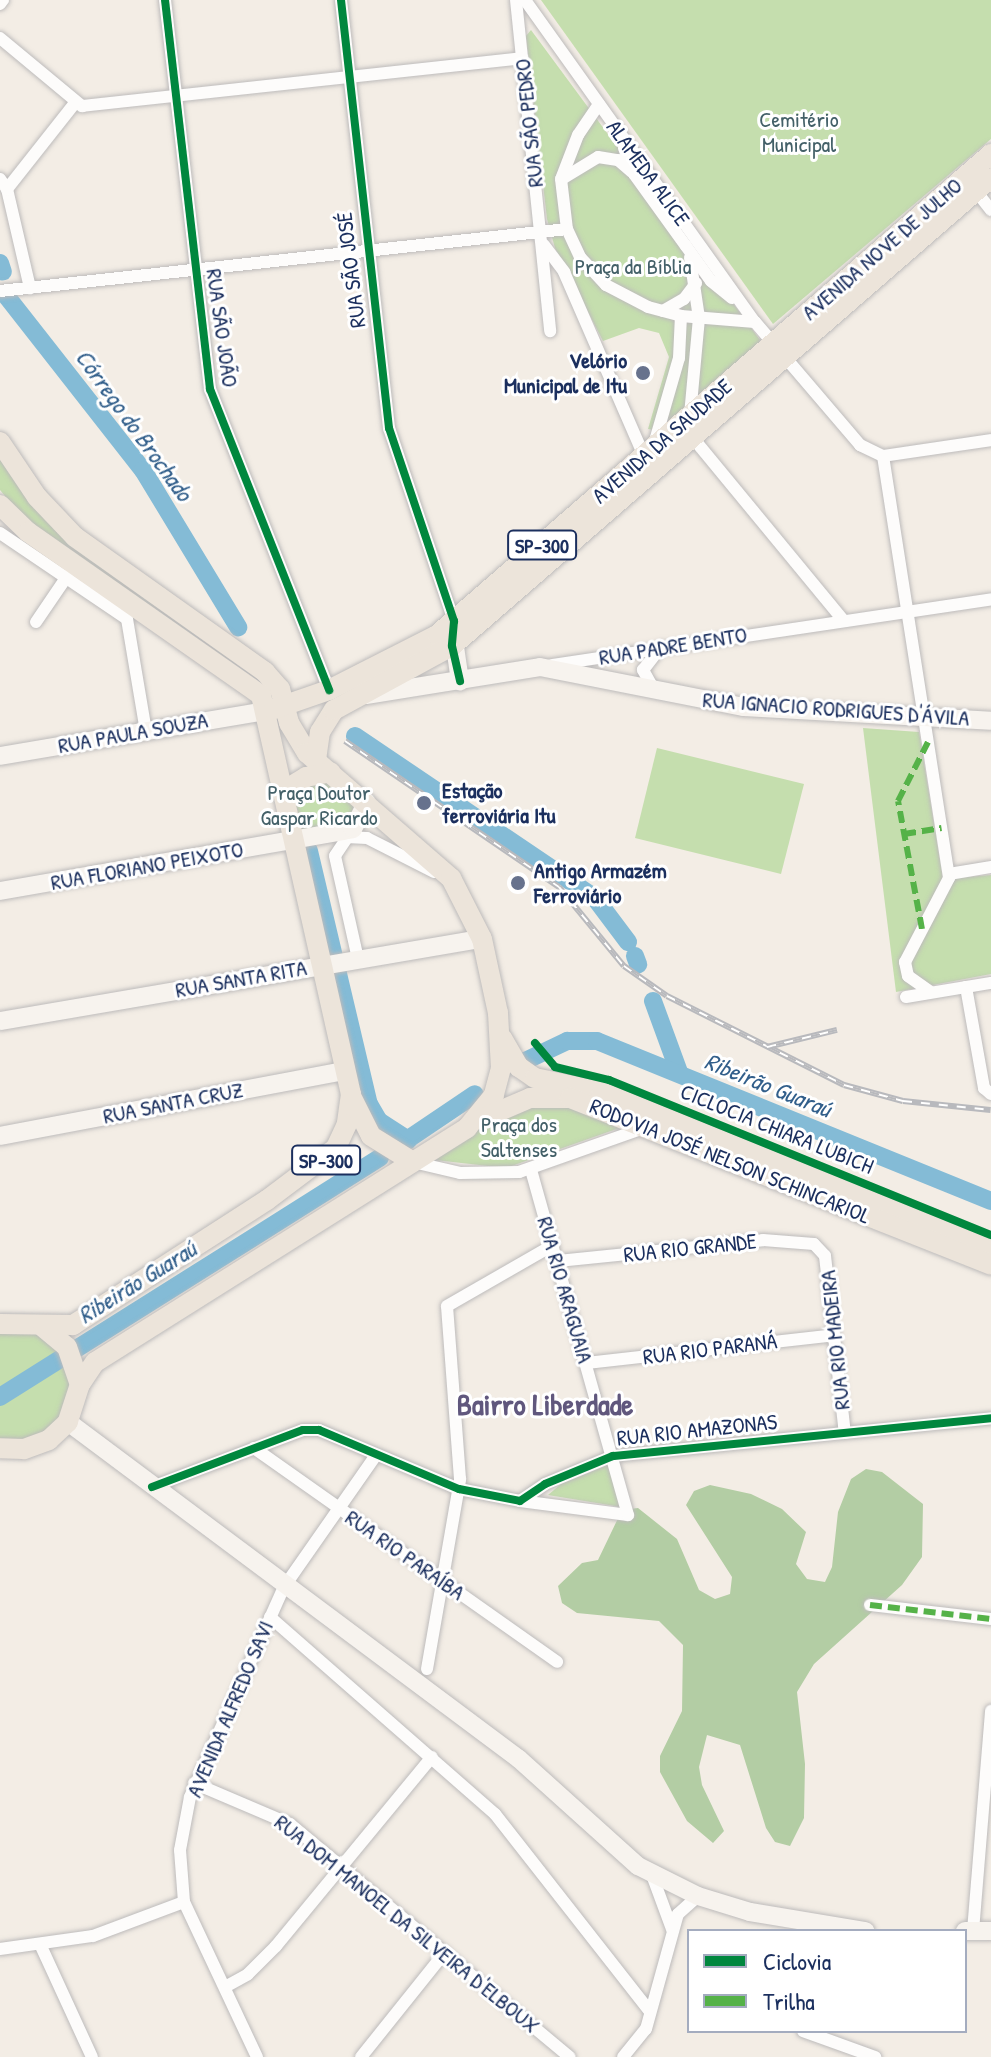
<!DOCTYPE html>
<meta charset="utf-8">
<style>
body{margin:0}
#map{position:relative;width:991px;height:2057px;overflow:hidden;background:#f3ede5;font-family:"Patrick Hand",sans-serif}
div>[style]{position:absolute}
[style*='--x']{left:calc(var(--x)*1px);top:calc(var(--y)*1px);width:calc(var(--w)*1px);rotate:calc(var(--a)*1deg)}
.green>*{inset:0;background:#c5deae}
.forest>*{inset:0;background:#b3cda4}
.river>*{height:18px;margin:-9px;padding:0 9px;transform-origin:9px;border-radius:9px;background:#84bbd6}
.roads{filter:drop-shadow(0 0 2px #bdbbbb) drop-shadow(0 0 2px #bdbbbb)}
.street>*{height:12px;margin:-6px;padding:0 6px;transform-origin:6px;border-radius:6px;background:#fdfcfb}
.secondary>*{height:18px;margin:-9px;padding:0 9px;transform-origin:9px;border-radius:9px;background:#f7f3ee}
.primary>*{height:20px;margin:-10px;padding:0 10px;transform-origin:10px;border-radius:10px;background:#ece4da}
.rail>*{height:6px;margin-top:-3px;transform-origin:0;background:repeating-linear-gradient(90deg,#fff 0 9px,#b8b9bd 0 18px);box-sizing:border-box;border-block:2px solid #b8b9bd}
.quiet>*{height:6px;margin-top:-3px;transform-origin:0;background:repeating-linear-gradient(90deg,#55b248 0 12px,transparent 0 18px)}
.cycleway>*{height:8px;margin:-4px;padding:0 4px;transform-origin:4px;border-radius:4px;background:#00873e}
.dots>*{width:22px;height:22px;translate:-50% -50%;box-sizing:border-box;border:4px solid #fff;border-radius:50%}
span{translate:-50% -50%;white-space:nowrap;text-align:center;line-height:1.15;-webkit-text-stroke:6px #fff;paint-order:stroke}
.shield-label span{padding:2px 6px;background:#fff;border:2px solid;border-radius:6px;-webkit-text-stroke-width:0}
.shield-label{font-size:20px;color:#1b2f5e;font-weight:700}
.park-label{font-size:22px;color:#436068}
.street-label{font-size:22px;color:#1b2f5e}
.poi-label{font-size:22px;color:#1b2f5e;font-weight:700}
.right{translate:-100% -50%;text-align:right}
.left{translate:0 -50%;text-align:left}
.water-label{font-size:24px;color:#325f8b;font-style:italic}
.district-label{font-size:30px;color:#60577d;font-weight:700}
.legend{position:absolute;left:687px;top:1929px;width:280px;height:104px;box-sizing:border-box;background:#fff;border:2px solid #a4acbf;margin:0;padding:10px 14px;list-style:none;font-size:24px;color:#1b2f5e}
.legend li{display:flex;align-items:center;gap:16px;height:40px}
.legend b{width:40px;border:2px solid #a4acbf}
</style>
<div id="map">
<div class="green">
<i style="clip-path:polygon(541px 0,991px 0,991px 139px,773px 324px)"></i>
<i style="clip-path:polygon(531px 30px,760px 340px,757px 348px,663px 431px,648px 429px,669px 357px,659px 333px,639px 328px,603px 341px,555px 248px,547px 219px,526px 36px)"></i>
<i style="clip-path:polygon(0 452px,15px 477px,265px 679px,276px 705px,252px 676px,52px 540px,15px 508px,0 490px)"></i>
<i style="clip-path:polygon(863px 728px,919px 732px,943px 879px,991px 875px,991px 974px,896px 992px)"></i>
<i style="clip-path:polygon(657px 748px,804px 784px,781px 874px,635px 838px)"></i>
<i style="clip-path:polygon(315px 781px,327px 783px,356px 805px,352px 820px,300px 830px,291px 793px)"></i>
<i style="clip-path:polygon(551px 1102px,628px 1125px,506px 1168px,426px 1159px,496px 1116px)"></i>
<i style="clip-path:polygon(20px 1328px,49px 1338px,72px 1369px,70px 1407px,37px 1439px,0 1440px,0 1331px)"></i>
<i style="clip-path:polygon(608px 1465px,621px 1507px,548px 1495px,561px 1484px)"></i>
</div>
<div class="forest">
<i style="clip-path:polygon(866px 1469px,882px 1472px,923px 1504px,922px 1557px,902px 1585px,814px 1664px,797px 1692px,805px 1764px,804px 1818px,790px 1846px,775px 1842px,766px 1828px,740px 1745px,707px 1735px,699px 1767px,702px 1785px,724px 1831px,713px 1843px,687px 1821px,660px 1772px,660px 1756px,682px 1711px,683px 1645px,659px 1621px,577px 1613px,562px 1603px,558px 1586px,582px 1563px,598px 1560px,622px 1510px,638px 1508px,677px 1539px,699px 1590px,715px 1599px,730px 1594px,732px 1577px,686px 1505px,694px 1491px,710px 1485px,751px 1494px,782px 1509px,806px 1532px,796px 1564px,807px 1579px,825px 1582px,832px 1567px,838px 1512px,851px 1479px)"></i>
</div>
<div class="river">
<i style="--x:0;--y:263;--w:9;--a:72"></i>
<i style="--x:8;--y:298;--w:219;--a:51.9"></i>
<i style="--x:143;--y:470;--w:184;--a:58.8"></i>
<i style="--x:355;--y:736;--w:290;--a:34"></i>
<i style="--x:595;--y:898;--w:55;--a:53.1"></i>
<i style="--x:309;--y:851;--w:260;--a:76.7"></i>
<i style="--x:369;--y:1104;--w:20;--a:60"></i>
<i style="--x:379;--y:1121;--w:35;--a:33"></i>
<i style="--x:635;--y:956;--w:9;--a:69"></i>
<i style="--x:653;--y:1001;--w:76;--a:69.9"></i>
<i style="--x:525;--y:1061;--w:47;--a:-25.5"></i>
<i style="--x:567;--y:1041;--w:30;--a:0"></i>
<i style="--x:597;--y:1041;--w:425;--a:22.1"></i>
<i style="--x:401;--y:1144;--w:89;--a:-34"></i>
<i style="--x:0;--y:1397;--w:449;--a:-32.2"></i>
</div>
<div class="roads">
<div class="street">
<i style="--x:165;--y:0;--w:392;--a:83.4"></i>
<i style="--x:210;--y:389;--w:324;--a:68.4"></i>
<i style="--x:341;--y:0;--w:431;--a:83.6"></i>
<i style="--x:389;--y:428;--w:204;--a:71.4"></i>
<i style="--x:516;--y:0;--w:333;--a:84.1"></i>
<i style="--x:525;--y:0;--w:396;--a:54.5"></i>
<i style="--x:755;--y:322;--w:162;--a:49.5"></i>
<i style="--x:860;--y:445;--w:25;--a:26"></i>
<i style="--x:883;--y:456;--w:109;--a:-8.4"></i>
<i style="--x:0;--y:4;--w:5;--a:-53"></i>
<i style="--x:0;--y:38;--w:107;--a:39.7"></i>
<i style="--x:82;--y:106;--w:443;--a:-6.2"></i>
<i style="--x:599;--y:104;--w:37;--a:124"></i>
<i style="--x:578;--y:135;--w:47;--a:111.1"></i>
<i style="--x:561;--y:179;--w:50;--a:83.2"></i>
<i style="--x:567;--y:229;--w:31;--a:65"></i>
<i style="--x:580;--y:257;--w:38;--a:47"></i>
<i style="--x:606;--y:285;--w:47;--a:27.6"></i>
<i style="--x:648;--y:307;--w:34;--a:15"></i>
<i style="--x:681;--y:316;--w:74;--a:4.6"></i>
<i style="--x:624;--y:148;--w:28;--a:69"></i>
<i style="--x:634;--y:174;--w:89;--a:54.2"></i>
<i style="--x:686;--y:246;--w:43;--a:54.5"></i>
<i style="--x:711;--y:281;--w:27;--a:39"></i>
<i style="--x:0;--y:179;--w:12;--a:55"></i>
<i style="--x:7;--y:189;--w:102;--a:76.9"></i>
<i style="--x:562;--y:179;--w:42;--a:-31.4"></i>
<i style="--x:598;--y:157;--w:20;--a:9"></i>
<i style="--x:618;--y:160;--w:18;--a:41"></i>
<i style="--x:7;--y:189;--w:110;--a:-51.7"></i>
<i style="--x:976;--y:191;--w:24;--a:52"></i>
<i style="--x:544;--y:245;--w:34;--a:53"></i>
<i style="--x:564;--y:272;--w:201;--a:66.5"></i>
<i style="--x:0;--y:291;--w:570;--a:-6.24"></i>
<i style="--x:663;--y:311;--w:24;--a:-30"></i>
<i style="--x:684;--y:299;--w:20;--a:-53"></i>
<i style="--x:690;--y:415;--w:97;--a:-84.7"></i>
<i style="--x:699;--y:318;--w:61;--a:-98.5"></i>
<i style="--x:693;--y:438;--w:234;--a:50.5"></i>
<i style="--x:655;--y:441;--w:86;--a:-73.9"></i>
<i style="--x:679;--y:358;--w:42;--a:-87.3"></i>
<i style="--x:883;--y:456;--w:427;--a:81.1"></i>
<i style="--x:949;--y:878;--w:95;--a:117.6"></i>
<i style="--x:905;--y:962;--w:14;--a:78"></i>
<i style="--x:908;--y:976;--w:28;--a:35"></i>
<i style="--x:0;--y:533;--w:153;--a:34.1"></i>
<i style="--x:127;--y:619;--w:114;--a:80.4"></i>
<i style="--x:36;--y:622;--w:57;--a:-55.8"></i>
<i style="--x:552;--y:665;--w:444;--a:-8.5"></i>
<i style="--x:653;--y:688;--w:21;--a:-119"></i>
<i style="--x:643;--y:670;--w:29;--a:-52"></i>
<i style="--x:353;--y:829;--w:32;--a:124"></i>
<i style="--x:335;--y:856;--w:106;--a:77.4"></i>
<i style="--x:346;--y:837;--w:21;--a:3"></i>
<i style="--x:367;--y:838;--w:75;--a:26.9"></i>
<i style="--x:949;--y:874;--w:43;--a:-9.5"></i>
<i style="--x:966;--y:987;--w:103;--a:79.9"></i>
<i style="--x:984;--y:1088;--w:9;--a:41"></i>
<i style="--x:906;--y:997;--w:86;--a:-9.4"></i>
<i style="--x:413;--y:1162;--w:48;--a:13.2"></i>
<i style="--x:460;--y:1173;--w:59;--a:-1"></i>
<i style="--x:519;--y:1172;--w:129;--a:-19.4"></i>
<i style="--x:558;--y:1261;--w:206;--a:-5.8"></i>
<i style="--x:763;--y:1240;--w:51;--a:4.5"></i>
<i style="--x:814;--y:1244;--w:16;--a:47"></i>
<i style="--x:825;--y:1256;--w:178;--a:83.6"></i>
<i style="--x:586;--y:1363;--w:250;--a:-6.4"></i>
<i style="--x:254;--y:1448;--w:371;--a:35.2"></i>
<i style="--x:152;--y:1487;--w:161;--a:-20.7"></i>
<i style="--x:303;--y:1430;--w:16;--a:0"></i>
<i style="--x:319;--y:1430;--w:152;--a:22.9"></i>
<i style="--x:459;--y:1489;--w:62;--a:11.1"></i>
<i style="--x:520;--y:1501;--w:30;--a:-34"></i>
<i style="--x:545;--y:1484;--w:74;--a:-22.4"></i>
<i style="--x:613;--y:1456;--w:380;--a:-5.7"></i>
<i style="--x:520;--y:1501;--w:109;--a:7.4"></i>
<i style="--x:628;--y:1515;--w:359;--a:-105.7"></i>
<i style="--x:870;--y:1605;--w:122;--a:6.6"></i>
<i style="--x:270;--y:1617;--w:299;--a:41.2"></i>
<i style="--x:495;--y:1814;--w:251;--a:51.9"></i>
<i style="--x:427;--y:1669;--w:193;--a:-80.1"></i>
<i style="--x:460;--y:1479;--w:173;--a:-94.3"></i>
<i style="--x:447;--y:1306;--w:122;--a:-29.9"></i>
<i style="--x:194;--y:1783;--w:104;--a:23.1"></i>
<i style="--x:290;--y:1824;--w:364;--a:39.8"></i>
<i style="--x:652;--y:1875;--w:58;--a:69.7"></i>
<i style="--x:973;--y:1931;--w:221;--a:-85.3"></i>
<i style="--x:40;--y:1944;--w:124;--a:65.3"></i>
<i style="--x:0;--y:1949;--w:94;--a:-8"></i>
<i style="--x:93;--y:1936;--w:97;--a:-20.5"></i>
<i style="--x:225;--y:1987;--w:26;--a:-29"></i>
<i style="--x:248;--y:1974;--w:40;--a:-45"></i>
<i style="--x:276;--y:1946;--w:245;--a:-50.5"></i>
<i style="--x:803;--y:2031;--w:77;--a:19.9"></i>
<i style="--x:257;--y:2057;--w:171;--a:-115.2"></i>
<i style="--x:184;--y:1902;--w:52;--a:-94.4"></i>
<i style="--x:180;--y:1850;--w:54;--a:-79.3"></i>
<i style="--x:190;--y:1797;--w:230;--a:-65.9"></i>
<i style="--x:284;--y:1587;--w:161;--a:-55.1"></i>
<i style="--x:361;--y:2057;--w:134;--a:-51.3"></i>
<i style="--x:623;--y:2057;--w:36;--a:-51"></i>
<i style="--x:646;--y:2029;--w:119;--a:-74.5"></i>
<i style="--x:678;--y:1914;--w:27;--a:-42"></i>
</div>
<div class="secondary">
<i style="--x:453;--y:633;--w:49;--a:81.7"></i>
<i style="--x:366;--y:695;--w:176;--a:-9.1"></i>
<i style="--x:540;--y:667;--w:208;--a:11.1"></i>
<i style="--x:744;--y:707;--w:247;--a:3.2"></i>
<i style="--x:0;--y:756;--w:270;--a:-9.6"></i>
<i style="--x:0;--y:891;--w:348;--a:-9.9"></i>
<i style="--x:343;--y:831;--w:10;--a:-11"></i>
<i style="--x:353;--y:829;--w:30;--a:-63"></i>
<i style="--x:0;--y:1021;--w:489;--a:-9.7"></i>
<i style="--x:0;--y:1136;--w:351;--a:-10.7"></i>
<i style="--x:68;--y:1422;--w:563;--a:36.77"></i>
<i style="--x:519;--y:1759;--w:160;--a:42"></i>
<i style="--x:638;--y:1866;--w:67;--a:26.6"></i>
<i style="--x:698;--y:1896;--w:54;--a:17.1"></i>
<i style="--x:750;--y:1912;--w:117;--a:9.4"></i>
<i style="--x:965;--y:1931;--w:26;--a:0"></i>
</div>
<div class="primary">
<i style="--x:0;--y:442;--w:66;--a:56.1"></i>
<i style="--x:37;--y:497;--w:55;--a:46.5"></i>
<i style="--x:75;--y:537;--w:233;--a:35.4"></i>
<i style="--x:265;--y:672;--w:23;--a:49"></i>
<i style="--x:280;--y:689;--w:35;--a:75"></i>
<i style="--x:289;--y:723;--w:35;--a:59"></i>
<i style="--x:307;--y:753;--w:191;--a:41"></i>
<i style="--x:451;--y:878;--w:68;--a:63.1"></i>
<i style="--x:482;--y:939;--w:76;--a:77.8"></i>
<i style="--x:498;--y:1013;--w:55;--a:86.9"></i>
<i style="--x:501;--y:1068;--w:28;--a:105"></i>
<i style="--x:494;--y:1095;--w:43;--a:129.3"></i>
<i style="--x:467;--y:1128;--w:439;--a:147.8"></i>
<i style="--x:95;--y:1362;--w:27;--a:124"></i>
<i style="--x:80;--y:1384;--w:40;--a:108"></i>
<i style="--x:68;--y:1422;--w:26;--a:137"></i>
<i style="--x:49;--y:1440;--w:27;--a:160"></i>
<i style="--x:24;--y:1449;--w:24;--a:-178"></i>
<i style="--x:0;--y:505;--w:39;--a:44"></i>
<i style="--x:28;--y:532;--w:284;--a:35"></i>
<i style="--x:261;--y:695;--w:409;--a:77.3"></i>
<i style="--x:351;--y:1094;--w:30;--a:98"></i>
<i style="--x:347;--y:1124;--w:26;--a:115"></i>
<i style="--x:336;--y:1148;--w:86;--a:143"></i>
<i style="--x:267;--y:1200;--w:231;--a:147.2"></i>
<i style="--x:73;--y:1325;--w:73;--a:-179.2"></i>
<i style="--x:274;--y:709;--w:58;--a:-19.1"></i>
<i style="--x:329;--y:690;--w:121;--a:-27"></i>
<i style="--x:437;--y:635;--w:734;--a:-40.97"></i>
<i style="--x:316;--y:760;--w:28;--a:-82"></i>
<i style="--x:320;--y:732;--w:26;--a:-58"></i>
<i style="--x:334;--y:710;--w:134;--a:-28.5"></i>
<i style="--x:452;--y:646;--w:714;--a:-40.97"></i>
<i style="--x:283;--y:791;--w:27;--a:-31"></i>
<i style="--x:306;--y:777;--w:25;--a:-11"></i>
<i style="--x:502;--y:1038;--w:34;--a:60"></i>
<i style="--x:519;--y:1067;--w:19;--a:35"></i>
<i style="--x:535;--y:1078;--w:68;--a:11.8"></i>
<i style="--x:602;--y:1092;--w:419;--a:22"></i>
<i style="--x:352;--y:1098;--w:42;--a:63.4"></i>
<i style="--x:371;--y:1136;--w:49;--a:31.8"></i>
<i style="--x:481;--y:1119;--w:53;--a:-23.2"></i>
<i style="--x:530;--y:1098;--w:40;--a:0"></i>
<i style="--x:570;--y:1098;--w:453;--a:21.6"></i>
<i style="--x:43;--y:1327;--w:31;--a:40"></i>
<i style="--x:67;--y:1347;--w:39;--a:71"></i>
</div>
</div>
<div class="rail">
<i style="--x:345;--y:741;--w:259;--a:34.3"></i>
<i style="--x:559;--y:887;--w:102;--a:50.6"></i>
<i style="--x:624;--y:966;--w:52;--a:34.9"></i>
<i style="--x:667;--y:996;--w:198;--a:26.7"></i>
<i style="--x:844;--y:1085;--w:61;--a:15.2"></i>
<i style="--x:903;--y:1101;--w:88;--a:5.8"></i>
<i style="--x:767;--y:1047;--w:72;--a:-13.7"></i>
</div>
<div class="quiet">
<i style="--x:904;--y:834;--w:38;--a:-9"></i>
<i style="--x:922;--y:929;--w:130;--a:-100.6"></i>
<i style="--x:898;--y:801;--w:66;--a:-63"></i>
<i style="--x:870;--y:1605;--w:122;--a:6.6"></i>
</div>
<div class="cycleway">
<i style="--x:165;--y:0;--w:392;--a:83.4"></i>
<i style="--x:210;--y:389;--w:324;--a:68.4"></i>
<i style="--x:341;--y:0;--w:431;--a:83.6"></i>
<i style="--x:389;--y:428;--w:204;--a:71.4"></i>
<i style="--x:454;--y:621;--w:25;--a:95"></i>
<i style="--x:452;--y:646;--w:36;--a:77"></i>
<i style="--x:535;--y:1043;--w:31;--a:50"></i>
<i style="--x:555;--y:1067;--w:56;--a:13.5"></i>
<i style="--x:609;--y:1080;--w:412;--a:22.1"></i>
<i style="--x:152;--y:1487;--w:161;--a:-20.7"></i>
<i style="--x:303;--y:1430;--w:16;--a:0"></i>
<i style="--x:319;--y:1430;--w:152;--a:22.9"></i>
<i style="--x:459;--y:1489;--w:62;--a:11.1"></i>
<i style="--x:520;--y:1501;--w:30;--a:-34"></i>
<i style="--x:545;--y:1484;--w:74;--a:-22.4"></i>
<i style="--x:613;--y:1456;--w:380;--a:-5.7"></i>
</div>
<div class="dots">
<i style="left:643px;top:373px;background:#67728d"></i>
<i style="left:424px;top:803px;background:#67728d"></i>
<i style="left:518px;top:883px;background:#67728d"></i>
</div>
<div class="shield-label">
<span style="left:542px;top:545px">SP-300</span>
<span style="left:326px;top:1160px">SP-300</span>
</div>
<div class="park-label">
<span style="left:799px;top:132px">Cemitério<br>Municipal</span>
<span style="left:633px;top:267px">Praça da Bíblia</span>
<span style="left:319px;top:805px">Praça Doutor<br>Gaspar Ricardo</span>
<span style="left:519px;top:1137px">Praça dos<br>Saltenses</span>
</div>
<div class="street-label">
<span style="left:529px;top:123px;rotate:-96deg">RUA SÃO PEDRO</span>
<span style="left:648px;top:173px;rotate:54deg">ALAMEDA ALICE</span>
<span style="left:882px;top:249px;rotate:-41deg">AVENIDA NOVE DE JULHO</span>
<span style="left:351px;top:270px;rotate:-97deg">RUA SÃO JOSÉ</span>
<span style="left:222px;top:328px;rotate:82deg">RUA SÃO JOÃO</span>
<span style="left:662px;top:441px;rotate:-41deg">AVENIDA DA SAUDADE</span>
<span style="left:673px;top:646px;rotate:-9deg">RUA PADRE BENTO</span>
<span style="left:836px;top:709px;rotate:4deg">RUA IGNACIO RODRIGUES D'ÁVILA</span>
<span style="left:133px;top:733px;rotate:-10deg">RUA PAULA SOUZA</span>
<span style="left:147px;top:866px;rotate:-10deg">RUA FLORIANO PEIXOTO</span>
<span style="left:241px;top:979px;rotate:-10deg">RUA SANTA RITA</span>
<span style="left:173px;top:1103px;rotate:-11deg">RUA SANTA CRUZ</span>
<span style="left:777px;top:1129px;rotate:22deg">CICLOCIA CHIARA LUBICH</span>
<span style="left:730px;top:1161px;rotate:22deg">RODOVIA JOSÉ NELSON SCHINCARIOL</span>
<span style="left:690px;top:1248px;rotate:-6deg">RUA RIO GRANDE</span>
<span style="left:565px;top:1290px;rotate:74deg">RUA RIO ARAGUAIA</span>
<span style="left:835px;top:1340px;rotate:-96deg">RUA RIO MADEIRA</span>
<span style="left:710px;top:1349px;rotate:-7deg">RUA RIO PARANÁ</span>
<span style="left:697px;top:1430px;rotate:-6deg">RUA RIO AMAZONAS</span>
<span style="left:405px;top:1555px;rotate:35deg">RUA RIO PARAÍBA</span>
<span style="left:230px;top:1709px;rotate:-67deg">AVENIDA ALFREDO SAVI</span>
<span style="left:407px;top:1924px;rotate:39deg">RUA DOM MANOEL DA SILVEIRA D'ELBOUX</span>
</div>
<div class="poi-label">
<span class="right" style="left:627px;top:373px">Velório<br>Municipal de Itu</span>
<span class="left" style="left:442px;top:803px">Estação<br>ferroviária Itu</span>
<span class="left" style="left:534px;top:883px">Antigo Armazém<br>Ferroviário</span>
</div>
<div class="water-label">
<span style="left:134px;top:425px;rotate:54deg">Córrego do Brochado</span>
<span style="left:768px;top:1085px;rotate:22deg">Ribeirão Guaraú</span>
<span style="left:137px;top:1282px;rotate:-32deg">Ribeirão Guaraú</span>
</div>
<div class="district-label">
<span style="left:545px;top:1404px">Bairro Liberdade</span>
</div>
<ul class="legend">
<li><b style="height:10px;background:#00873e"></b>Ciclovia</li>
<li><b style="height:10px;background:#55b248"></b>Trilha</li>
</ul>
</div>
